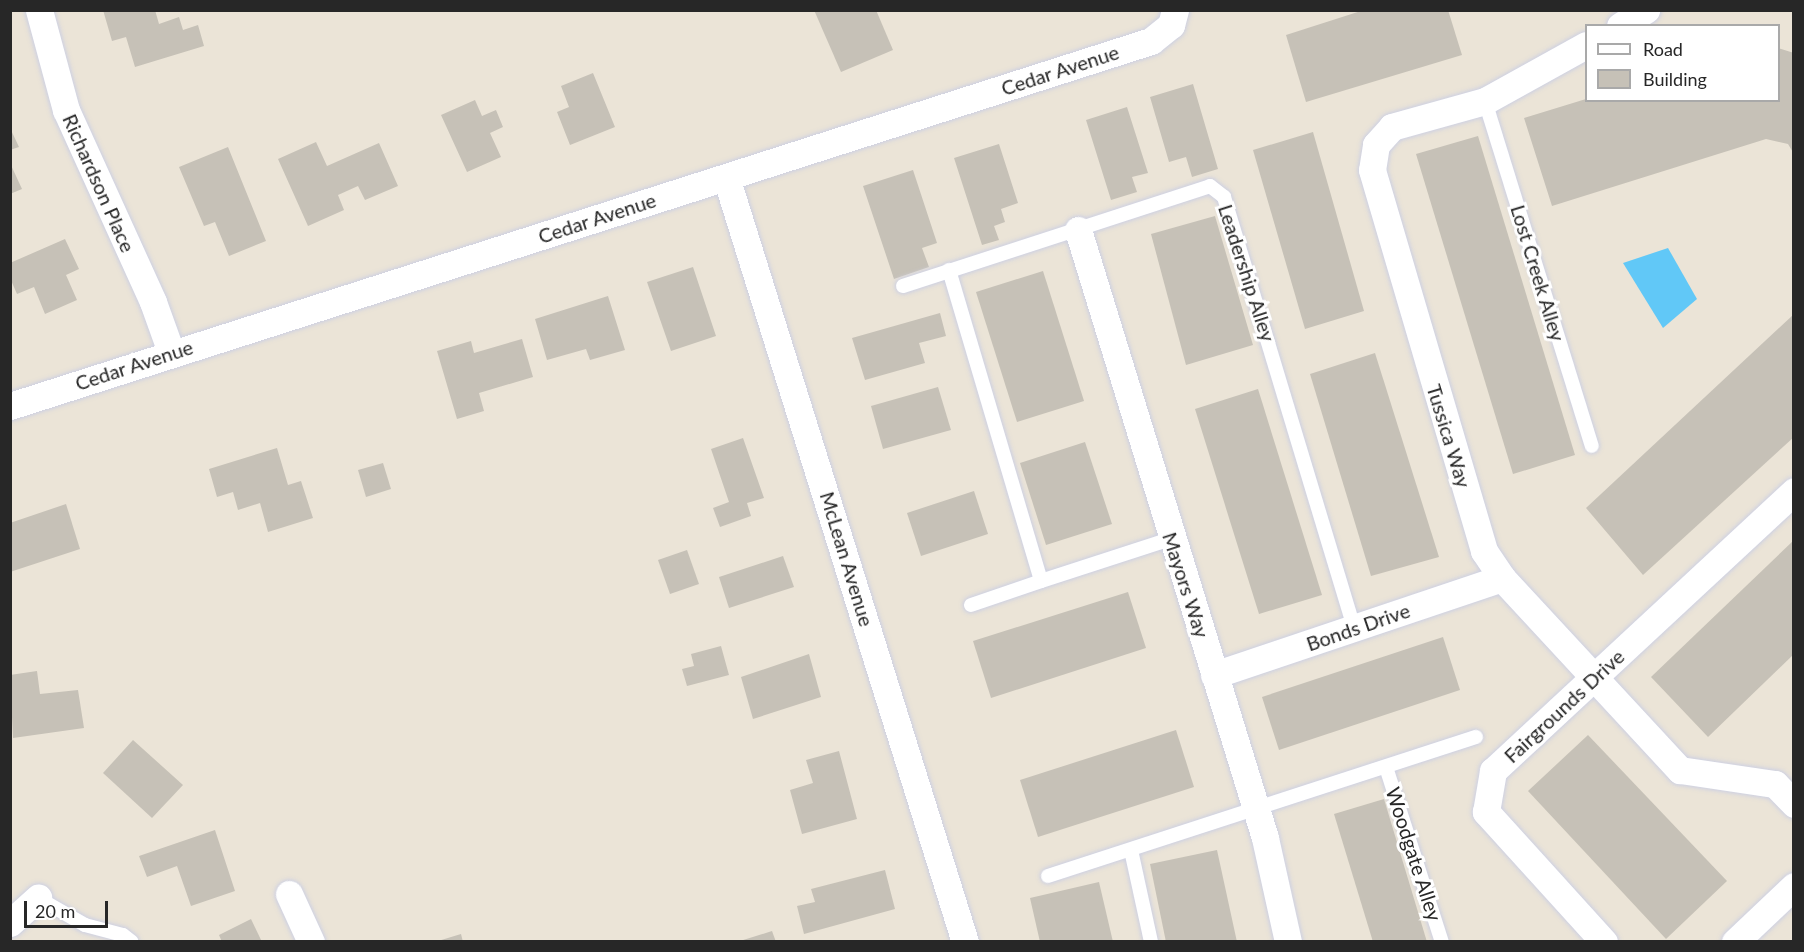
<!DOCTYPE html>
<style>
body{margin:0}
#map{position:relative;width:1804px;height:952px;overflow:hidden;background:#ebe4d7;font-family:Lato,sans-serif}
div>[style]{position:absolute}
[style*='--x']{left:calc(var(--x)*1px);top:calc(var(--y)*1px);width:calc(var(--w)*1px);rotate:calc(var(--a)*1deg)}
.water>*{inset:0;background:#61c8f7}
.building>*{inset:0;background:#c6c1b7}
.roads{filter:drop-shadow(0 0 2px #cdd0e2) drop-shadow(0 0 2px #cdd0e2)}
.service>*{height:14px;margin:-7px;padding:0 7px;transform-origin:7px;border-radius:7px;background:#fff}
.minor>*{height:27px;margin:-13.5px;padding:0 13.5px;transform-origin:13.5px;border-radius:13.5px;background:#fff}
span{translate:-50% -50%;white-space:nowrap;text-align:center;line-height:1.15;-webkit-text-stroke:6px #fff;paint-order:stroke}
.street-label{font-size:20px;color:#272727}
.frame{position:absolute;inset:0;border:12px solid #272727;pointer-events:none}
.legend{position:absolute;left:1585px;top:24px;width:195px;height:78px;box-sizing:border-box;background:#fff;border:2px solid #a9a9a9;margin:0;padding:8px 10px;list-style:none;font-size:18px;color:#272727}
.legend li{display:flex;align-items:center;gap:12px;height:30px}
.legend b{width:30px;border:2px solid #a9a9a9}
.scale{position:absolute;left:24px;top:901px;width:84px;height:27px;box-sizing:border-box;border:3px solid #272727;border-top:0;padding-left:8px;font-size:18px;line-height:21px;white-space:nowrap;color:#272727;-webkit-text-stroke:4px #fff;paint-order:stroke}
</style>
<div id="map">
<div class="water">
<i style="clip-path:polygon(1668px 248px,1697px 299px,1663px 328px,1623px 263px)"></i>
</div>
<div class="building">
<i style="clip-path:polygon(103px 10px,155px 10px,159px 24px,179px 17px,183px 30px,198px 25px,204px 46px,135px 67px,126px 37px,112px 41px)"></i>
<i style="clip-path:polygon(814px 10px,876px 10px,893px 50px,841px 72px)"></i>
<i style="clip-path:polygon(1364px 10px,1448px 10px,1462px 55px,1306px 102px,1286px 35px)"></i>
<i style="clip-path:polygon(1778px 48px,1794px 53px,1794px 154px,1788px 144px,1766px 139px,1552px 206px,1524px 118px,1586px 99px,1778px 100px)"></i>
<i style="clip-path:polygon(593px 73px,615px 127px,570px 145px,557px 112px,569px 107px,561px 86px)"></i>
<i style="clip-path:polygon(1193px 84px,1218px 169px,1192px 177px,1186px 157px,1169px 162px,1150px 97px)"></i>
<i style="clip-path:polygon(475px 100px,482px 116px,496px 110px,503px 127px,490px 133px,501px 157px,467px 172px,441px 115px)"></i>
<i style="clip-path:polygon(1127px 107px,1148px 173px,1132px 177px,1137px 192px,1111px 200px,1086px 120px)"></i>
<i style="clip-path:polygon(10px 128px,19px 147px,10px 150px)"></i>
<i style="clip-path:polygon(1313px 132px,1364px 311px,1305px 329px,1253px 150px)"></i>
<i style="clip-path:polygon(1478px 136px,1575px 455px,1513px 474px,1416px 154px)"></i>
<i style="clip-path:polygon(316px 142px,327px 166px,379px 143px,398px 186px,365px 200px,358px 186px,338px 195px,344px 210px,308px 226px,278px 159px)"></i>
<i style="clip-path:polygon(999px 144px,1018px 203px,1001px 209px,1005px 222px,994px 226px,999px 240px,982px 245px,954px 158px)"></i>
<i style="clip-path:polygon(228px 147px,266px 241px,229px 256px,215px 222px,204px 226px,179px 167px)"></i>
<i style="clip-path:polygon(10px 163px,22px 189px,10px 194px)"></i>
<i style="clip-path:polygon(913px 170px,937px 243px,922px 248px,929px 267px,894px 279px,863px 186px)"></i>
<i style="clip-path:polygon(1215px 216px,1253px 345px,1186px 365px,1151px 234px)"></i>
<i style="clip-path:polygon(65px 239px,79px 269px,66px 275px,77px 300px,45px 314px,34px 287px,17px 294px,10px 278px,10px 263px)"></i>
<i style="clip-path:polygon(693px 267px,716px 336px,671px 351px,647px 282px)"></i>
<i style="clip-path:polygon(1043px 271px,1084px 401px,1017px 422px,976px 292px)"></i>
<i style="clip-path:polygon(608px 296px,625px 350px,590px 360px,586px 349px,547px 360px,535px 319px)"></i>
<i style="clip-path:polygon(940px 313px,946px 336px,919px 343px,925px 363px,865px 380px,852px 338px)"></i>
<i style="clip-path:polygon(1794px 314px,1794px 437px,1643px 575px,1586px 508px)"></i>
<i style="clip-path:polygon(522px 339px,533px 377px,479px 393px,484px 411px,457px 419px,437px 351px,471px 341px,474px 353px)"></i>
<i style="clip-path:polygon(1375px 353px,1439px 557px,1371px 576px,1310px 374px)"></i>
<i style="clip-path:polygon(938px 387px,951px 430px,883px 449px,871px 406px)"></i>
<i style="clip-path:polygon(1258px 389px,1322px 595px,1259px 614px,1195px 409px)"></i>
<i style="clip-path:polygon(743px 438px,764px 498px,747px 503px,751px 516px,720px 527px,713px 508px,729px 502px,711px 449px)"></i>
<i style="clip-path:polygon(1085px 442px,1112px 524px,1046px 545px,1020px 463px)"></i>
<i style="clip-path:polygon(277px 448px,288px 485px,301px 481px,313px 518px,268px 532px,260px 503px,238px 510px,233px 492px,217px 497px,209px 469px)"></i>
<i style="clip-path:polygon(383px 463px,391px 489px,366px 497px,358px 470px)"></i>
<i style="clip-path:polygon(974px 491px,988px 534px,921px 556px,907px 513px)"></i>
<i style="clip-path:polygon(66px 504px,80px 549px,10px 572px,10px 523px)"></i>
<i style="clip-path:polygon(1794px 540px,1794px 654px,1708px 737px,1651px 677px)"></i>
<i style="clip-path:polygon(687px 550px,699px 584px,670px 594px,658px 560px)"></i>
<i style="clip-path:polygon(783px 556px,794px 587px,729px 608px,719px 577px)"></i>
<i style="clip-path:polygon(1128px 592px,1146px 648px,991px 698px,973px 641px)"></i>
<i style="clip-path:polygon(1443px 637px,1460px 690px,1279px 750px,1262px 697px)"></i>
<i style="clip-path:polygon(721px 646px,729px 675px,687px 686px,682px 669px,694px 666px,691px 654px)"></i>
<i style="clip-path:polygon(809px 654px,821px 697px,753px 719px,741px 677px)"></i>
<i style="clip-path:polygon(37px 671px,40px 694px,78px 690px,84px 728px,13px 738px,10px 675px)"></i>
<i style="clip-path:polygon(1176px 730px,1194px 787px,1038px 837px,1020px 780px)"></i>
<i style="clip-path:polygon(1588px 735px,1727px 881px,1666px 939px,1528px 791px)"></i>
<i style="clip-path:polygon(133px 740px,183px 785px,152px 818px,103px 773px)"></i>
<i style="clip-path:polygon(839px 751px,857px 819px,802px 834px,790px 790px,813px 783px,806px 760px)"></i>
<i style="clip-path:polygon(1384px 799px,1427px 942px,1373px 942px,1334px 814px)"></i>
<i style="clip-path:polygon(215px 830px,235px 891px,191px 906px,177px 866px,147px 877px,139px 856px)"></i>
<i style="clip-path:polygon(1217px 850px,1237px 942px,1166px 942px,1150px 864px)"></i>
<i style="clip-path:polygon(885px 870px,895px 909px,804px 934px,797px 906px,815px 902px,811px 889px)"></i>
<i style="clip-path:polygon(1099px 882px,1113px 942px,1040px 942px,1030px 898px)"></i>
<i style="clip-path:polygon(251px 919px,262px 942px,222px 942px,219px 935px)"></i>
<i style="clip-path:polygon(772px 931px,776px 942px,740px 942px,740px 941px)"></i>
<i style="clip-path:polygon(461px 934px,463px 942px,438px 942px,438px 941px)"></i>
</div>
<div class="roads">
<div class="service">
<i style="--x:1485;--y:101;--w:361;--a:72.8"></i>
<i style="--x:949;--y:270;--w:324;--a:73.5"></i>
<i style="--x:1041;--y:581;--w:136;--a:-18"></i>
<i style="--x:903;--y:286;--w:323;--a:-18"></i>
<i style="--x:1210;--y:186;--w:18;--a:38"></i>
<i style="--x:1224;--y:197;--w:450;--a:73.2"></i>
<i style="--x:971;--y:605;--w:74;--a:-18.9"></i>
<i style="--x:1386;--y:767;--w:184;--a:72.3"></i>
<i style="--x:1131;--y:850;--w:94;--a:77.7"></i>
<i style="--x:1048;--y:876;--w:450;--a:-18"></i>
<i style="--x:38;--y:898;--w:54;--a:29.9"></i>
<i style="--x:85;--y:925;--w:39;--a:15"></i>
<i style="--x:123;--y:935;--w:11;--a:38"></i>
</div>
<div class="minor">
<i style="--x:39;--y:10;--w:104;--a:74.9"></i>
<i style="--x:66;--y:110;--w:211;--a:65.6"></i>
<i style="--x:153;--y:302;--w:53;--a:70.2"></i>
<i style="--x:1620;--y:26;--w:31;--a:-32"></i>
<i style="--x:1586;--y:45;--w:115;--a:151"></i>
<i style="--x:1485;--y:101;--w:97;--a:164.4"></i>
<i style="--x:1392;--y:127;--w:24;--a:132"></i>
<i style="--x:1376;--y:145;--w:25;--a:99"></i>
<i style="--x:1372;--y:170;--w:397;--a:73.6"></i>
<i style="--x:1484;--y:551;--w:32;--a:56"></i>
<i style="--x:1502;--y:578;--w:262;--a:47.2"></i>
<i style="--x:1680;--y:770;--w:96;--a:8.4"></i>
<i style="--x:1775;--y:784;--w:28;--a:46"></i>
<i style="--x:726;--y:177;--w:801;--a:72.65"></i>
<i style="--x:1078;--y:230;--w:636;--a:72.9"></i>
<i style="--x:1265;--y:838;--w:107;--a:77.5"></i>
<i style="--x:10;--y:406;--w:1198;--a:-17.74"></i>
<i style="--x:1151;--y:41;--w:26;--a:-39"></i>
<i style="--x:1171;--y:25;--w:16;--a:-75"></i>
<i style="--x:1214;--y:675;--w:304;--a:-18.6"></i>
<i style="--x:289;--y:894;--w:53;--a:65.4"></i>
<i style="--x:10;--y:923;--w:38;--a:-42"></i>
<i style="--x:1604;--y:942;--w:176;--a:-132.2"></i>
<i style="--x:1486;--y:812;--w:42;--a:-80.3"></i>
<i style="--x:1493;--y:771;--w:411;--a:-42.9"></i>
<i style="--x:1735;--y:942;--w:81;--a:-43.5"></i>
</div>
</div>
<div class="street-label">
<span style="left:1060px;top:70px;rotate:-18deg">Cedar Avenue</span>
<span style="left:99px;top:183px;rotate:66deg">Richardson Place</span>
<span style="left:597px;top:218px;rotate:-18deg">Cedar Avenue</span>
<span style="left:1247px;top:273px;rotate:72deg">Leadership Alley</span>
<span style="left:1538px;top:273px;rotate:73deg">Lost Creek Alley</span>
<span style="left:134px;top:365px;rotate:-18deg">Cedar Avenue</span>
<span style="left:1449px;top:436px;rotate:73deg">Tussica Way</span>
<span style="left:847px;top:559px;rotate:73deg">McLean Avenue</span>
<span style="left:1186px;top:585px;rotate:72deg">Mayors Way</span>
<span style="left:1358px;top:627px;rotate:-19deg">Bonds Drive</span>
<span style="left:1564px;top:706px;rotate:-43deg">Fairgrounds Drive</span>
<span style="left:1414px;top:854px;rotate:72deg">Woodgate Alley</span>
</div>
<div class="frame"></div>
<ul class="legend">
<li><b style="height:8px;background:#fff"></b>Road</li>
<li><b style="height:16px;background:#c6c1b7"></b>Building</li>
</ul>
<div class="scale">20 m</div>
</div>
